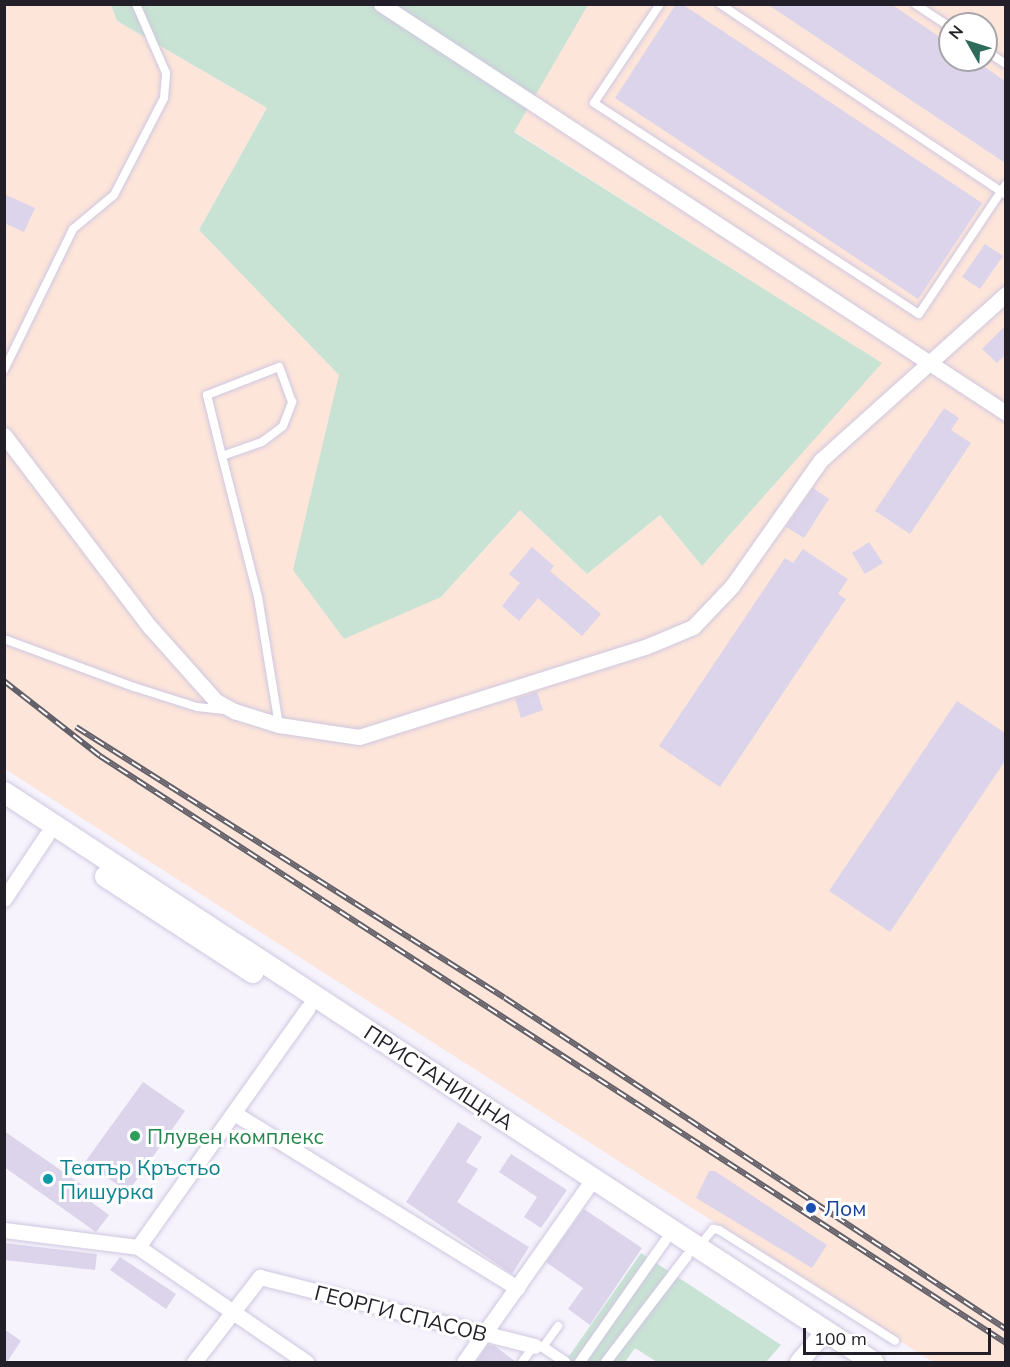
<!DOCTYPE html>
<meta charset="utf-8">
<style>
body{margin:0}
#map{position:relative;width:1010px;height:1367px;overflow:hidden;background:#f6f3fd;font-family:Mulish,sans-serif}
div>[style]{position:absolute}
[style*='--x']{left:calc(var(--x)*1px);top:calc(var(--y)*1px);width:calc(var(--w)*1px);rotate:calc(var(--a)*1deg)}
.commercial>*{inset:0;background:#fde5da}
.green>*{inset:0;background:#c8e2d4}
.building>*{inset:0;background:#dbd4eb}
.roads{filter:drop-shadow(0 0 2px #cfc7df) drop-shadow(0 0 2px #cfc7df)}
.service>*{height:8px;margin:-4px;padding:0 4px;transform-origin:4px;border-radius:4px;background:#fff}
.pedestrian>*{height:10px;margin:-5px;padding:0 5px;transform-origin:5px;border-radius:5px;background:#fff}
.minor>*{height:15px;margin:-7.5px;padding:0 7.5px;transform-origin:7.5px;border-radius:7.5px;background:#fff}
.tertiary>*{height:18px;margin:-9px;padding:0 9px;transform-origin:9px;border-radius:9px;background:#fff}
.secondary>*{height:21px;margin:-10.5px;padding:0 10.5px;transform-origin:10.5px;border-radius:10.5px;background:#fff}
.rail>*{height:6px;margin-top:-3px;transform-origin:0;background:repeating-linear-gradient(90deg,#fff 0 11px,#636069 0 22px);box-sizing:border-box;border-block:2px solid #636069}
.dots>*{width:16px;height:16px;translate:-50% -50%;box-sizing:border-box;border:3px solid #fff;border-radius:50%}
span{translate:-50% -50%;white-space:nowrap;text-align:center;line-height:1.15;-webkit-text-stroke:6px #fff;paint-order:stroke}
.street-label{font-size:21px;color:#221f28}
.leisure-label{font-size:21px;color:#27864d}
.left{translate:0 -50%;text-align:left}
.culture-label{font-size:21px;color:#0d838f}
.transit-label{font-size:21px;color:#164399}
.frame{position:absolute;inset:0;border:6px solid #221f28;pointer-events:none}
.north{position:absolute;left:938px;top:12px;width:60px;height:60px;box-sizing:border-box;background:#fff;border:2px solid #a7a5a9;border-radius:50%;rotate:309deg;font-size:16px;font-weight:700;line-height:24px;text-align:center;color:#221f28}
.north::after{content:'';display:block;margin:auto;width:21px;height:27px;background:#2d6c5a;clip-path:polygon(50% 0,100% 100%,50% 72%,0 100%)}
.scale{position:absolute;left:803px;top:1328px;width:188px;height:27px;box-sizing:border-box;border:3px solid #221f28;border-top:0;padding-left:8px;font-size:18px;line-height:21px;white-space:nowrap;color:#221f28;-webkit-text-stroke:4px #fff;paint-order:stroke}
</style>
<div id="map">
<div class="commercial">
<i style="clip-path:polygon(evenodd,4px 5px,111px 5px,117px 21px,267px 108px,199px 230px,340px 375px,294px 570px,441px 597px,520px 510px,587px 574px,660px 515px,702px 566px,881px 363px,514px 131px,588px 5px,1005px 5px,1005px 1362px,933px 1362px,5px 769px,4px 5px,950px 24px,986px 24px,986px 60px,950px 60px,950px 24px)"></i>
</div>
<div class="green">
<i style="clip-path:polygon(111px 5px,588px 5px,514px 132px,882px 363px,702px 566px,660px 515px,587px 574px,520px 510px,441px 597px,344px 639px,293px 570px,339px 375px,199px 230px,267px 108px,117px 21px)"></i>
<i style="clip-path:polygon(641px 1253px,781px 1345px,766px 1362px,657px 1362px,635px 1348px,625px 1362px,565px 1362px)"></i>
</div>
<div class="building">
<i style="clip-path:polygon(676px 4px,682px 4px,982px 203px,918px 299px,615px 98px)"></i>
<i style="clip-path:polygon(767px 4px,891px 4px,950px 44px,950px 60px,975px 60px,1005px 81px,1005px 163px)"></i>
<i style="clip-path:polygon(4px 194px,35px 208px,24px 232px,4px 223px)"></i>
<i style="clip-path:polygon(985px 244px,1003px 256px,980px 289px,962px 277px)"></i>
<i style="clip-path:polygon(1005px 326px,1005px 355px,997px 363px,982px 349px)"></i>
<i style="clip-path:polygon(944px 408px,959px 418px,951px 430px,971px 443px,910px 534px,875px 511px)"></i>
<i style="clip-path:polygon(813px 488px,829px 499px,804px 538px,786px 527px)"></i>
<i style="clip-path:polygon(869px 542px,883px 563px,865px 574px,852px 553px)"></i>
<i style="clip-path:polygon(532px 547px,554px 566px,550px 571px,601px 614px,582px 636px,538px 598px,519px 621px,502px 606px,520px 583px,509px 574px)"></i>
<i style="clip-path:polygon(803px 549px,848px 579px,838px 594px,846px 599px,720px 787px,659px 746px,785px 558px,793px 563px)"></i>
<i style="clip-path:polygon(537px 692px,543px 710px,521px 718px,515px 699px)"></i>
<i style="clip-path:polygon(957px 701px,1005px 733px,1005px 761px,890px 932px,829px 891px)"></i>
<i style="clip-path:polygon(143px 1082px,185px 1111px,128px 1192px,85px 1162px)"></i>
<i style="clip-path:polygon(458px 1122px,482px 1137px,466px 1162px,478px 1169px,457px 1202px,529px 1247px,512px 1274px,406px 1202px)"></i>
<i style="clip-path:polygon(4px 1131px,88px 1189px,83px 1196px,109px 1215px,96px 1232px,4px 1167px)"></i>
<i style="clip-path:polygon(511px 1154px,567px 1190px,541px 1228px,524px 1217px,537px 1197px,499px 1172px)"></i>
<i style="clip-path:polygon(709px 1171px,715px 1171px,827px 1245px,812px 1268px,696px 1198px)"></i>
<i style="clip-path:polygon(584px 1209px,642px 1248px,590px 1325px,568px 1309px,583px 1288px,546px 1262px)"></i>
<i style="clip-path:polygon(4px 1243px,97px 1254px,95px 1270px,4px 1260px)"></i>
<i style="clip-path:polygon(120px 1257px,176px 1294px,166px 1309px,110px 1270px)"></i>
<i style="clip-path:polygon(4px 1329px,21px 1341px,7px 1362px,4px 1362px)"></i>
<i style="clip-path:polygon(488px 1345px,495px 1346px,516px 1362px,476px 1362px)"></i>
</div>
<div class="roads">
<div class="service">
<i style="--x:660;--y:4;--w:119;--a:123.7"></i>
<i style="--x:594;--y:103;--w:387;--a:33"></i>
<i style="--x:919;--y:314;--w:156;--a:-56.2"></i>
<i style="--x:720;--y:4;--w:344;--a:33.7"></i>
<i style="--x:915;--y:4;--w:42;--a:33.3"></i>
<i style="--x:986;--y:51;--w:24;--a:33"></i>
<i style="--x:4;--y:370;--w:157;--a:-63.9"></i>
<i style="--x:73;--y:229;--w:53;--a:-39.7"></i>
<i style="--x:114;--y:195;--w:109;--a:-62.7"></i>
<i style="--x:164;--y:98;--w:25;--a:-85"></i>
<i style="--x:166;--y:73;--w:75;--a:-113.5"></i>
<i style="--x:222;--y:456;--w:42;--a:-19.3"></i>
<i style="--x:262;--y:442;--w:26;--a:-37"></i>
<i style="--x:283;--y:426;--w:26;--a:-69"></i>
<i style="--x:292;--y:402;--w:37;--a:-110"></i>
<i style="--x:279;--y:367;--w:77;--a:158.7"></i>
<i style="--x:207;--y:395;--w:63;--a:76.2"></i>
<i style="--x:222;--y:456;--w:146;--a:75.7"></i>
<i style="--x:258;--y:597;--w:130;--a:80.7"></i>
<i style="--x:4;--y:639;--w:139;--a:20.3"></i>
<i style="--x:134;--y:687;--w:66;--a:17.6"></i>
<i style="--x:197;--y:707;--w:28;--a:6"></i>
<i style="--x:700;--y:1245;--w:21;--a:-51"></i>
<i style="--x:713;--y:1229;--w:6;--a:9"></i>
<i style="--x:719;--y:1230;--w:208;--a:32.2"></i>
<i style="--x:522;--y:1362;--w:20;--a:-53"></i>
<i style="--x:534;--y:1346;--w:9;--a:6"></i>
<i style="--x:543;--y:1347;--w:26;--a:-54"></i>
</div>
<div class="pedestrian">
<i style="--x:543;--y:1347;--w:27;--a:34"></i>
<i style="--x:580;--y:1362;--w:148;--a:-54.9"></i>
<i style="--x:606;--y:1362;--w:133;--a:-52.6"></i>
</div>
<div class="minor">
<i style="--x:381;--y:4;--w:747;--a:33.2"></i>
<i style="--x:4;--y:435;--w:241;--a:52.8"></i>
<i style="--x:150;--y:627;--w:99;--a:48.3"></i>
<i style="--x:216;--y:701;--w:21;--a:29"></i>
<i style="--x:234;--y:711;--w:47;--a:17.3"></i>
<i style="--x:279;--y:725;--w:81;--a:8.5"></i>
<i style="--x:359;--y:737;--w:300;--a:-17.5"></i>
<i style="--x:645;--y:647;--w:52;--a:-22.6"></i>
<i style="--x:693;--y:627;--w:57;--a:-46.4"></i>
<i style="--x:732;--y:586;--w:154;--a:-54.8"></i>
<i style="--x:821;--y:460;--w:249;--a:-41.9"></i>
<i style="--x:4;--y:899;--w:76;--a:-56.3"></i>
<i style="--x:234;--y:1113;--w:333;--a:31.7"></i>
<i style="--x:4;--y:1230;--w:135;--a:7.2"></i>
<i style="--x:138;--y:1247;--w:293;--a:-54.6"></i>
<i style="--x:138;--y:1247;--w:204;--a:34.4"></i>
<i style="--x:194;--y:1362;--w:108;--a:-52.2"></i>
<i style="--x:260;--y:1277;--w:283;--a:14.1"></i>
<i style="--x:464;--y:1362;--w:212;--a:-54.8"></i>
</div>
<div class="tertiary">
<i style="--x:799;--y:1362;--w:41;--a:-48.9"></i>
</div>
<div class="secondary">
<i style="--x:4;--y:792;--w:1039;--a:33.26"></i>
<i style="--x:105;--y:876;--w:176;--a:33.1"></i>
</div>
</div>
<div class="rail">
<i style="--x:4;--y:681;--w:122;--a:38"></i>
<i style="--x:100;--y:756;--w:1080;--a:32.94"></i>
<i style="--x:76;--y:727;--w:507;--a:32.28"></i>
<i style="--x:505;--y:998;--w:600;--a:33.45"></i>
</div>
<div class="dots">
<i style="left:135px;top:1136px;background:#2e9e5b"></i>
<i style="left:48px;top:1179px;background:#0f9aa8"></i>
<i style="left:811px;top:1208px;background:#1a4fb4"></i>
</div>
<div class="street-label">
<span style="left:439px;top:1077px;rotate:33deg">ПРИСТАНИЩНА</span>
<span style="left:401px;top:1313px;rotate:14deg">ГЕОРГИ СПАСОВ</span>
</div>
<div class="leisure-label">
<span class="left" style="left:147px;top:1136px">Плувен комплекс</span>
</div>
<div class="culture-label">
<span class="left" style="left:60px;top:1179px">Театър Кръстьо<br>Пишурка</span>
</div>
<div class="transit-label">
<span class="left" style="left:824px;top:1208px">Лом</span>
</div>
<div class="frame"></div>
<div class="north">N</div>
<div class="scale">100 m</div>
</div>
